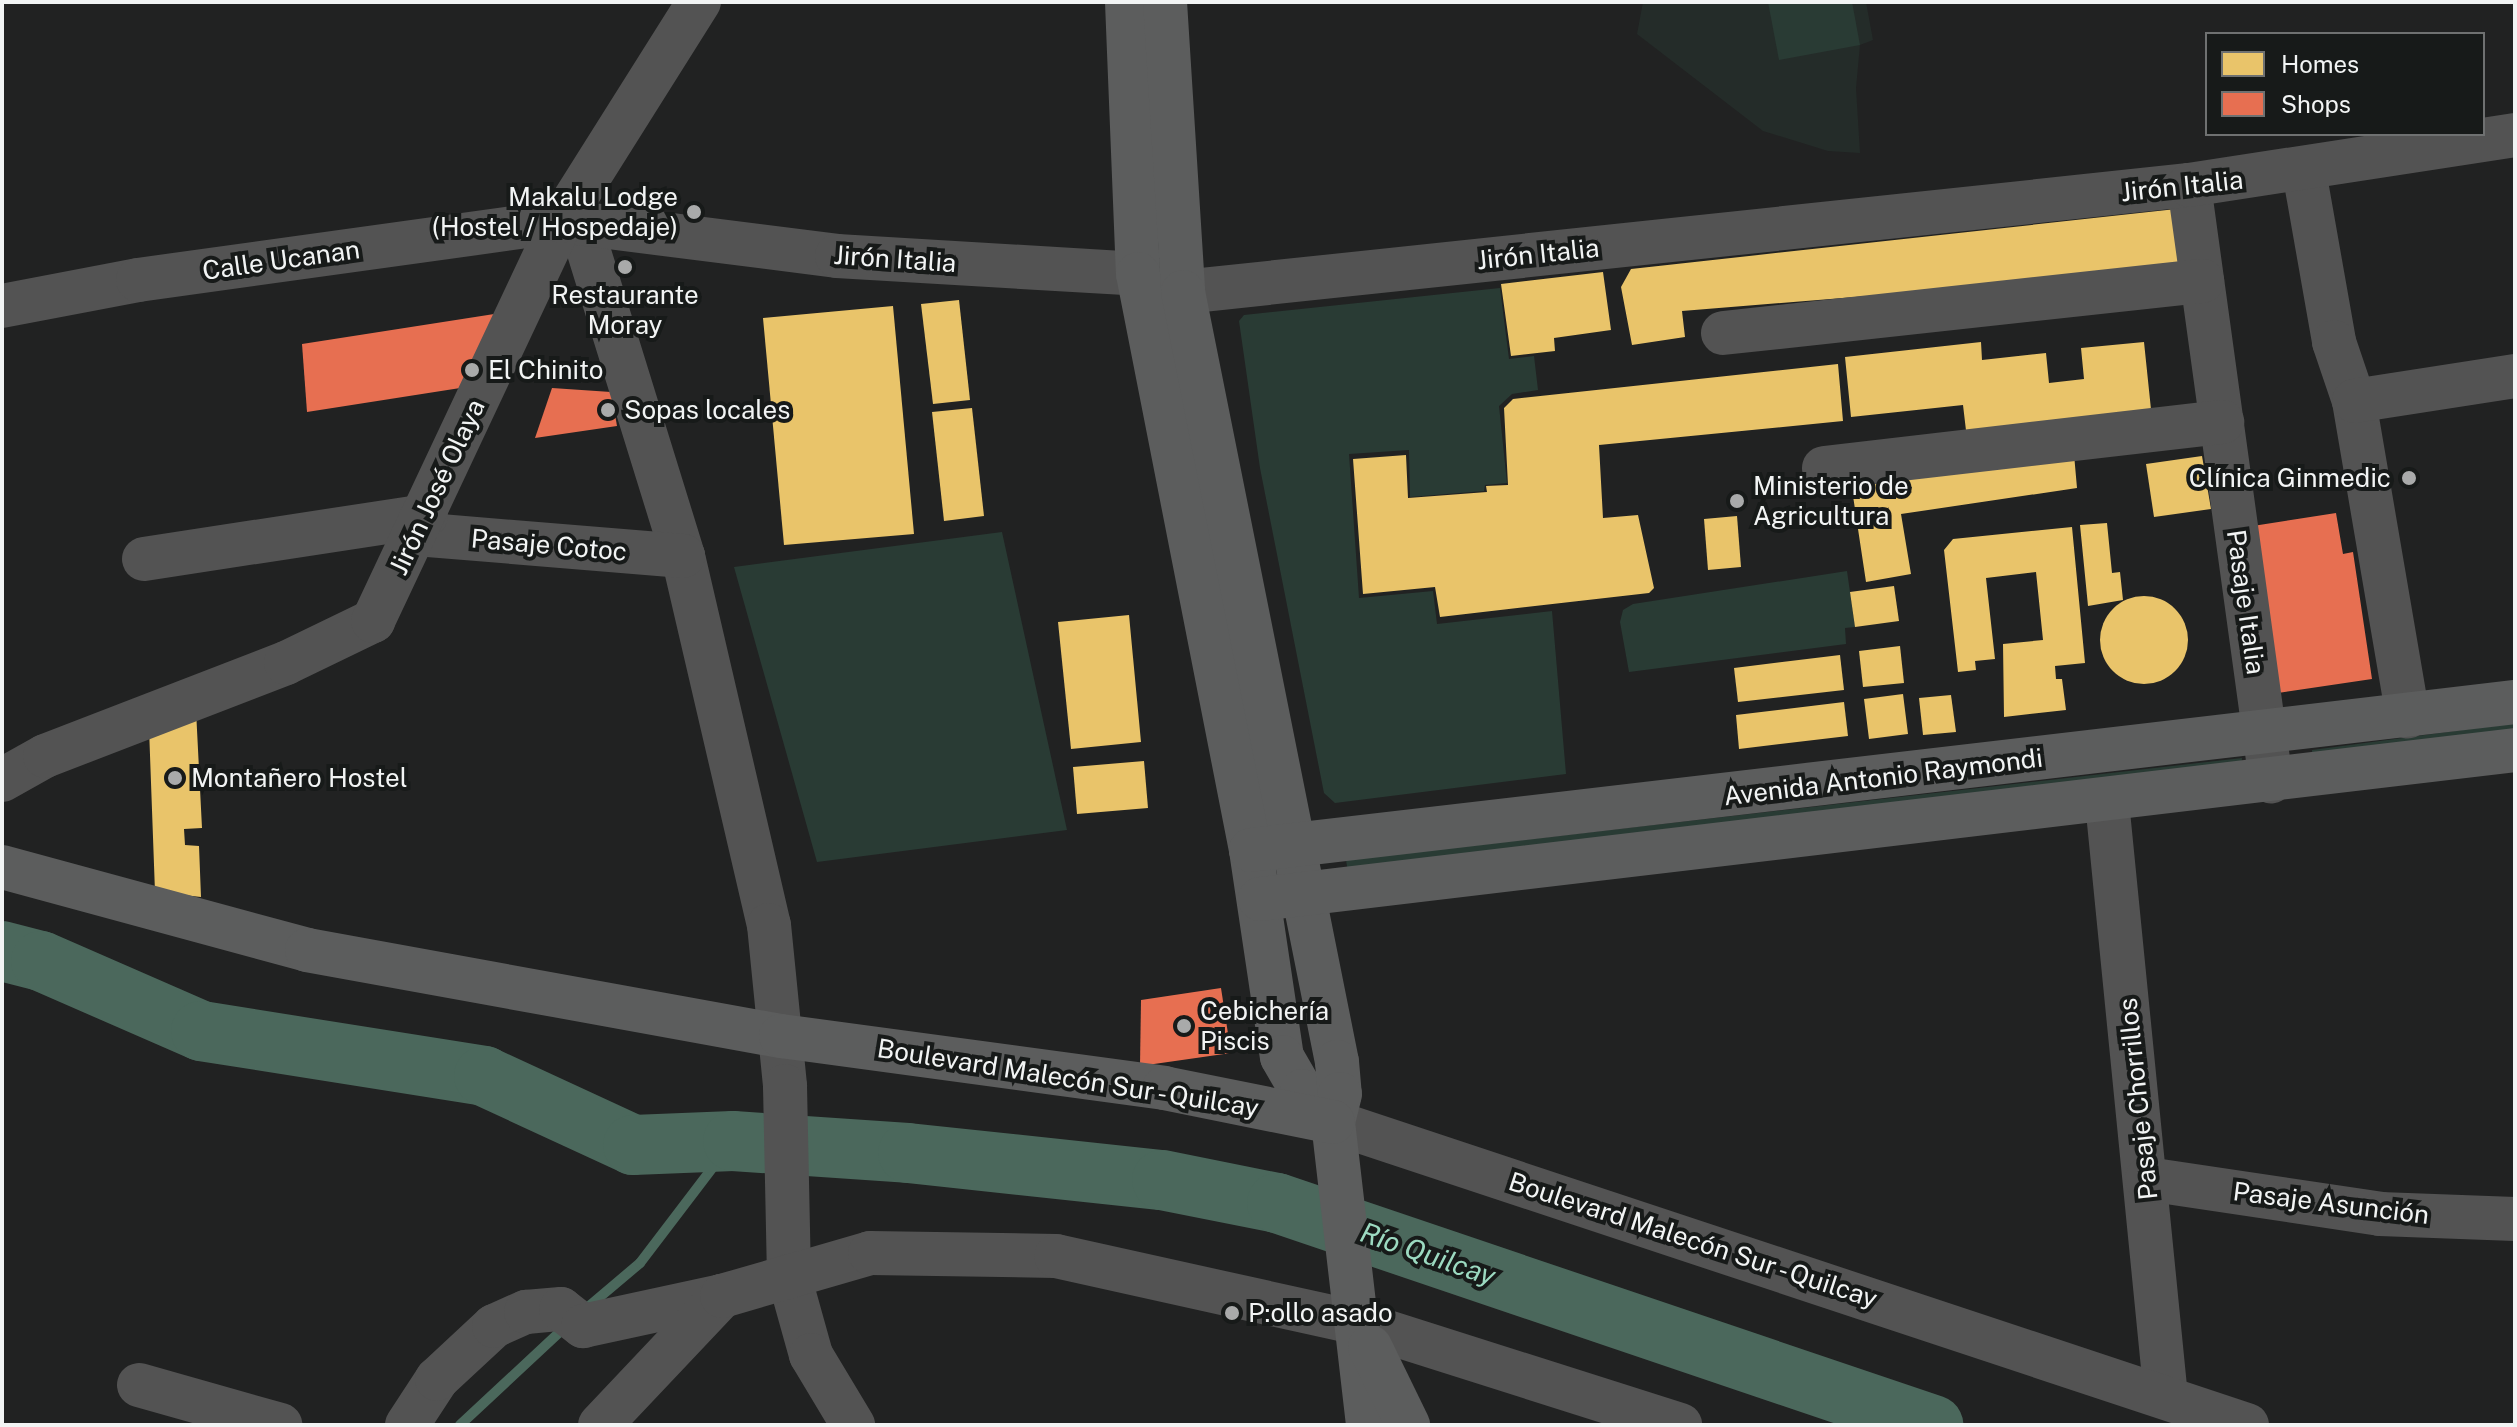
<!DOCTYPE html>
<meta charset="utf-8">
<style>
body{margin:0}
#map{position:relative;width:2517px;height:1427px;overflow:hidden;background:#212222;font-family:"Public Sans",sans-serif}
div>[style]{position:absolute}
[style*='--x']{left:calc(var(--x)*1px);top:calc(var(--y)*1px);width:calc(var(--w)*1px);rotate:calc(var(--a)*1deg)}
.built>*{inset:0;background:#242c29}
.green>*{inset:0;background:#293b34}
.homes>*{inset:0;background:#e9c46a}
.round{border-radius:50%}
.shops>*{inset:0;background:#e76f51}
.stream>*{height:10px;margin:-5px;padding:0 5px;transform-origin:5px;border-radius:5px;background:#4b685c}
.river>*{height:60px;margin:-30px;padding:0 30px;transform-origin:30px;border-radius:30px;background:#4b685c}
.minor>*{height:44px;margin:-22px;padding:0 22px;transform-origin:22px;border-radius:22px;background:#535353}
.major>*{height:44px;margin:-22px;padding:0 22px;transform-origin:22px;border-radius:22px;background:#5c5d5d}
.dots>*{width:22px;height:22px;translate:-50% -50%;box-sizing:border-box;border:4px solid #171a19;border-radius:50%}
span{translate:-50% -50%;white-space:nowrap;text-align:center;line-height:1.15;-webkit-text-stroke:8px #171a19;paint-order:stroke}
.street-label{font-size:26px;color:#f2f4f4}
.poi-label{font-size:26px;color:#f2f4f4}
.right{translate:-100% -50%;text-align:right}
.left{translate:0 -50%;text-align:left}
.water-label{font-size:28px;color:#9cdac1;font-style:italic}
.frame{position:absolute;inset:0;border:4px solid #f2f4f4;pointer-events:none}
.legend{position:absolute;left:2205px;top:32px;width:280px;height:104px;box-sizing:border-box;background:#171a19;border:2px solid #6f7171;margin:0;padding:10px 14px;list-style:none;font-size:24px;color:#f2f4f4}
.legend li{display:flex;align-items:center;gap:16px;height:40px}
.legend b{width:40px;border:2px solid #6f7171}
</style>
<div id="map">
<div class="built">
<i style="clip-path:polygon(1643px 2px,1866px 2px,1873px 40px,1860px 45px,1856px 88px,1860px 153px,1828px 151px,1763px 131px,1637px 34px)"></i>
</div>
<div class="green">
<i style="clip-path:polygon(1768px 2px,1852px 2px,1860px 45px,1779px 60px)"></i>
<i style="clip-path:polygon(1500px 288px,1509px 359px,1534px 356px,1538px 390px,1512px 394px,1499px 406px,1507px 483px,1485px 485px,1484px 491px,1410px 497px,1409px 450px,1349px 454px,1359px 598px,1433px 591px,1437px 624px,1552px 611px,1566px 774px,1335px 803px,1324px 793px,1260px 468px,1239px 321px,1244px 315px)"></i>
<i style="clip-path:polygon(1002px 532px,1067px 830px,817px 862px,734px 567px)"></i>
<i style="clip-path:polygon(1847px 571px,1855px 627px,1845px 628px,1846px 644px,1629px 672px,1620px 622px,1623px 610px,1633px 604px)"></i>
<i style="clip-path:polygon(2515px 723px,2515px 743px,2312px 767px,2312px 750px)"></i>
<i style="clip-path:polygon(2242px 758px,2240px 778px,1349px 878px,1346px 860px)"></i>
</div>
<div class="homes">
<i style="clip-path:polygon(2176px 209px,2189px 270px,1682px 311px,1685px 337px,1632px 345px,1621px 287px,1631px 269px)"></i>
<i style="clip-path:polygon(1603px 272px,1611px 330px,1554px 338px,1555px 351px,1511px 356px,1501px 284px)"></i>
<i style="clip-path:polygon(959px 300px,970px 400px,933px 404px,921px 304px)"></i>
<i style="clip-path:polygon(893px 306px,914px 534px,784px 545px,763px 318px)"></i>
<i style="clip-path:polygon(1981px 342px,1982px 360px,2046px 353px,2049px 383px,2084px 379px,2081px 348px,2144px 342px,2152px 419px,1967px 439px,1963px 405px,1851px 417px,1845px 357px)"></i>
<i style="clip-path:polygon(1838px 364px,1843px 421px,1599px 445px,1603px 518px,1638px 515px,1654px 588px,1649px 593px,1440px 617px,1435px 587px,1363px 594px,1353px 459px,1406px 455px,1408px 498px,1487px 492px,1486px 486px,1508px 485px,1504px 408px,1513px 399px)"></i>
<i style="clip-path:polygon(972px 408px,984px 516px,944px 521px,932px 412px)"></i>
<i style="clip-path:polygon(2074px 454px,2077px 488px,1901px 514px,1911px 574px,1866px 582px,1850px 476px)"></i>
<i style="clip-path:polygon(2202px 456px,2211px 509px,2154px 517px,2146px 464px)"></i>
<i style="clip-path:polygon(1737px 516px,1741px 567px,1708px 570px,1704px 519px)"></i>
<i style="clip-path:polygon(2107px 523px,2112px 573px,2120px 572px,2123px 600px,2088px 606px,2080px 525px)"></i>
<i style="clip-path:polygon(2072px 527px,2085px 663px,2055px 666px,2056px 679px,2062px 679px,2066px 710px,2004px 717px,2003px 644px,2043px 640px,2036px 572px,1986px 578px,1995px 659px,1975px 661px,1976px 670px,1958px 672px,1944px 550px,1953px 539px)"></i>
<i style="clip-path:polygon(1894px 586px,1899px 621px,1855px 627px,1850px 592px)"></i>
<i class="round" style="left:2100px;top:596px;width:88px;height:88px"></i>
<i style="clip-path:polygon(1129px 615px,1141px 742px,1071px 749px,1058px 622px)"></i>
<i style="clip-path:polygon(1900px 646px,1904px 683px,1863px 687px,1859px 651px)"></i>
<i style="clip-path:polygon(1840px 655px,1844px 690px,1738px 702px,1734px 668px)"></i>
<i style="clip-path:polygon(1903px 694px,1908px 734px,1869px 739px,1864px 699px)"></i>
<i style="clip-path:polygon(1951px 695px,1956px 732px,1923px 735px,1919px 698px)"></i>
<i style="clip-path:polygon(1844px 702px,1848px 736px,1739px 749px,1736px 715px)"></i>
<i style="clip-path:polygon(196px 710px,202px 828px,184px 829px,185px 845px,199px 846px,201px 897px,155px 892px,149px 728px)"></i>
<i style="clip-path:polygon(1144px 761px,1148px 808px,1077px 814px,1073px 767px)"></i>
</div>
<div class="shops">
<i style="clip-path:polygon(507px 312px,473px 386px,307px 412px,302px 344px)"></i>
<i style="clip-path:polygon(552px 388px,611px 392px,617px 426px,535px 438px)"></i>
<i style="clip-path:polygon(2336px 513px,2343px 554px,2353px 552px,2372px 679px,2271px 694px,2240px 528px)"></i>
<i style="clip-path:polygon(1221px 988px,1231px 1053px,1140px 1066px,1141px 1000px)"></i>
</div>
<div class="stream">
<i style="--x:588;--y:1307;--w:68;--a:-40.2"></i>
<i style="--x:640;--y:1263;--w:153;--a:-52.7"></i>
<i style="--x:460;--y:1425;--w:145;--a:-43"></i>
</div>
<div class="river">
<i style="--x:2;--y:951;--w:40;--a:14.4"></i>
<i style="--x:41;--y:961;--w:175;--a:23.6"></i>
<i style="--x:201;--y:1031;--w:287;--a:9"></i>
<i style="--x:484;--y:1076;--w:164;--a:24.8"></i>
<i style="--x:633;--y:1145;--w:100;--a:-2.3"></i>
<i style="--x:733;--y:1141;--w:175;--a:3.9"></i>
<i style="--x:908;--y:1153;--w:255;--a:6.1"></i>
<i style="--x:1162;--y:1180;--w:117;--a:11.3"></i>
<i style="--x:1277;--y:1203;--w:693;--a:18.7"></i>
</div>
<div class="minor">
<i style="--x:2304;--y:171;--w:174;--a:80"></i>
<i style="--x:2334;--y:342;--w:62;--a:71.3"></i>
<i style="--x:2354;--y:401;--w:320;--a:80.3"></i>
<i style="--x:2189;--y:185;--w:602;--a:82.17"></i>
<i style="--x:580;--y:223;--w:349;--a:72.8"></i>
<i style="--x:683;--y:556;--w:379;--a:76.9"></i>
<i style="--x:769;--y:925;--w:162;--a:84.3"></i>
<i style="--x:785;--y:1086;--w:190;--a:88.8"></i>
<i style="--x:789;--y:1276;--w:82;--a:74.4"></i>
<i style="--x:811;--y:1355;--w:82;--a:59"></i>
<i style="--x:2;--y:306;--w:138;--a:-10.8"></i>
<i style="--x:138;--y:280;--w:427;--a:-7.9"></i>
<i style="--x:561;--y:221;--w:278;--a:7.2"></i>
<i style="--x:837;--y:256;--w:302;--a:3.4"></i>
<i style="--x:1138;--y:274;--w:48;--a:21.8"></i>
<i style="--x:1183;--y:292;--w:1012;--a:-6.07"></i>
<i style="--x:2189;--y:185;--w:330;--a:-8.7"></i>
<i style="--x:1723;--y:333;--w:482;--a:-6.2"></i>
<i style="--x:2354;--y:401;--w:163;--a:-8.8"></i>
<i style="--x:1824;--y:468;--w:401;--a:-6.6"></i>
<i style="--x:416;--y:534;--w:268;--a:4.7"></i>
<i style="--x:144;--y:559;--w:285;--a:-8.7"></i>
<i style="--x:2;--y:780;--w:49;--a:-29.2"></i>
<i style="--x:45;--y:756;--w:258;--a:-21.1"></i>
<i style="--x:286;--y:663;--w:97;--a:-25.8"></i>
<i style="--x:373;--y:621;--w:442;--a:-64.8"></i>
<i style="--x:561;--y:221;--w:259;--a:-57.8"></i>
<i style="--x:2107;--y:802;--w:598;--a:84.34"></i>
<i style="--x:1333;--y:1122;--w:963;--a:18.34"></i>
<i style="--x:2147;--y:1179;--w:236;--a:8.5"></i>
<i style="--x:2380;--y:1214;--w:135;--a:2.1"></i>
<i style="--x:139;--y:1385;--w:147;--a:15.8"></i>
<i style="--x:407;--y:1425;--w:55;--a:-56.9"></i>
<i style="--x:437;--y:1379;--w:78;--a:-42.9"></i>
<i style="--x:494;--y:1326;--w:35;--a:-24"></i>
<i style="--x:526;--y:1312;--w:35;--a:-5"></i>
<i style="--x:561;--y:1309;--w:28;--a:38"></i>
<i style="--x:583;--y:1326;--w:142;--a:-12.2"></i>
<i style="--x:600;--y:1425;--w:178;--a:-46.6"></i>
<i style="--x:722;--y:1296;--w:154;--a:-16.2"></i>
<i style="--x:870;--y:1253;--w:186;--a:0.9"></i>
<i style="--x:1056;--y:1256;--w:310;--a:12.5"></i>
<i style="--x:1359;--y:1323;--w:337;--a:17.6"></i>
</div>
<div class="major">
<i style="--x:1127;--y:2;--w:272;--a:87.7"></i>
<i style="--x:1138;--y:274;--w:587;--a:78.9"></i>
<i style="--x:1251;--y:850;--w:209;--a:81.5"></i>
<i style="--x:1282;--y:1057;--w:39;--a:60"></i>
<i style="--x:1302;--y:1091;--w:44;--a:45"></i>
<i style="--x:1165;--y:2;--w:291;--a:86.4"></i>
<i style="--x:1183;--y:292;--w:785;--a:78.69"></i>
<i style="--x:1337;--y:1062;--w:32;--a:85"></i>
<i style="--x:1340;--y:1094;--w:29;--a:104"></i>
<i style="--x:1333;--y:1122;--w:305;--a:83.4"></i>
<i style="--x:1251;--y:850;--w:1273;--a:-6.68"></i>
<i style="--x:2;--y:867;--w:316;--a:15.2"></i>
<i style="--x:307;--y:950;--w:482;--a:10.3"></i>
<i style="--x:781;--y:1036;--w:387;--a:7.7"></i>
<i style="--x:1164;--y:1088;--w:172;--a:11.4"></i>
<i style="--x:1260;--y:899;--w:1264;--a:-6.77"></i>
<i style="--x:1370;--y:1347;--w:87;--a:64"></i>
</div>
<div class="dots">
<i style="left:694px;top:212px;background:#a9aaaa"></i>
<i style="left:625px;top:267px;background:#a9aaaa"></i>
<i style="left:472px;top:370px;background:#a9aaaa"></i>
<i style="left:608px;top:410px;background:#a9aaaa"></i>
<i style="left:2409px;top:478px;background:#a9aaaa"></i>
<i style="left:1737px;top:501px;background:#a9aaaa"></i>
<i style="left:175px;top:778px;background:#a9aaaa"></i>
<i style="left:1184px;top:1026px;background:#a9aaaa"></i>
<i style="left:1232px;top:1313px;background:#a9aaaa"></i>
</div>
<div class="street-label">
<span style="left:2182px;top:186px;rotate:-6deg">Jirón Italia</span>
<span style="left:1538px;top:254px;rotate:-6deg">Jirón Italia</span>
<span style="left:895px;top:259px;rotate:4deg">Jirón Italia</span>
<span style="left:281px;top:260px;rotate:-8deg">Calle Ucanan</span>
<span style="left:437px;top:487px;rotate:-65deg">Jirón José Olaya</span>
<span style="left:549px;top:545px;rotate:5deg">Pasaje Cotoc</span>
<span style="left:2246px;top:602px;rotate:82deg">Pasaje Italia</span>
<span style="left:1883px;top:777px;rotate:-7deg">Avenida Antonio Raymondi</span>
<span style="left:1068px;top:1078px;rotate:9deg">Boulevard Malecón Sur - Quilcay</span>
<span style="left:2138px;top:1099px;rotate:-96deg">Pasaje Chorrillos</span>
<span style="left:2331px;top:1203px;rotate:7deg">Pasaje Asunción</span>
<span style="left:1693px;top:1240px;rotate:18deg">Boulevard Malecón Sur - Quilcay</span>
</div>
<div class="poi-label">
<span class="right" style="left:678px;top:212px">Makalu Lodge<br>(Hostel / Hospedaje)</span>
<span style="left:625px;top:310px">Restaurante<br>Moray</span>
<span class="left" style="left:488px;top:370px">El Chinito</span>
<span class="left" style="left:624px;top:410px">Sopas locales</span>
<span class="right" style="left:2391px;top:478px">Clínica Ginmedic</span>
<span class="left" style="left:1753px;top:501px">Ministerio de<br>Agricultura</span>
<span class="left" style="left:191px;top:778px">Montañero Hostel</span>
<span class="left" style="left:1200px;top:1026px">Cebichería<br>Piscis</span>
<span class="left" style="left:1248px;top:1313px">P:ollo asado</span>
</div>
<div class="water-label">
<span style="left:1428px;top:1254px;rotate:19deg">Río Quilcay</span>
</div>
<div class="frame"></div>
<ul class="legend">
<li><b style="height:22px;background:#e9c46a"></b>Homes</li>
<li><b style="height:22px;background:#e76f51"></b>Shops</li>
</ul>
</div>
